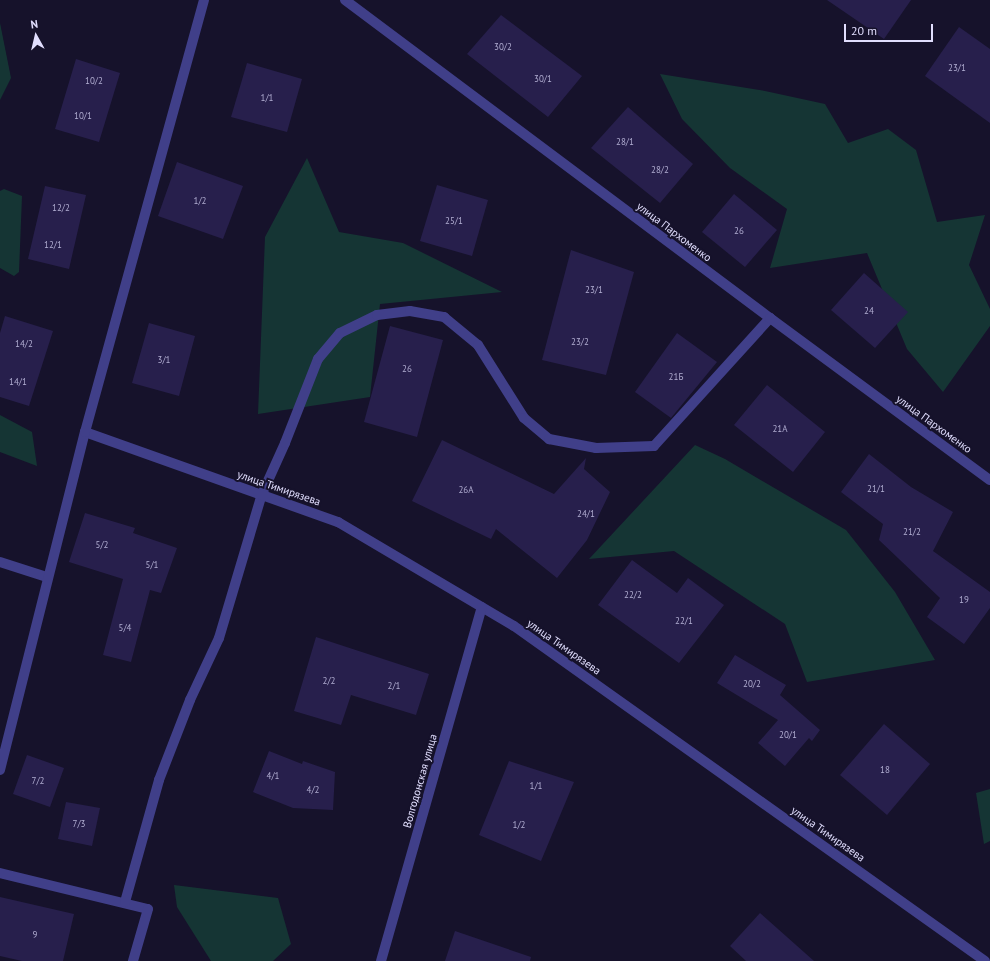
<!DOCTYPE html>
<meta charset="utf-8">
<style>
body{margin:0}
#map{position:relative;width:990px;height:961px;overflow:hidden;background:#16122b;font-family:"PT Sans",sans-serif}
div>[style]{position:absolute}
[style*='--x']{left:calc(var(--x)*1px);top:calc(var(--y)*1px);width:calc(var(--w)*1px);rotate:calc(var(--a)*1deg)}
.green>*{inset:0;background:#153534}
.building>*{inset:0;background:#271f4c}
.lane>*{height:10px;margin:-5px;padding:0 5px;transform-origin:5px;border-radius:5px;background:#403f89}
.street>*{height:10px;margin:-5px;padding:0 5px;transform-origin:5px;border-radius:5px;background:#403f89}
span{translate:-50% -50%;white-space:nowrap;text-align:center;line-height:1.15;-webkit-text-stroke:4px #16122b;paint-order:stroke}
.number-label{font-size:9px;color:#b2aed2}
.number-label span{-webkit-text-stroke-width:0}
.street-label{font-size:11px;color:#e1defe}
.north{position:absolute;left:16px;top:16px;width:40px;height:40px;-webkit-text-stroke:3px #16122b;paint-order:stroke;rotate:352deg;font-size:11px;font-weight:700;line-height:16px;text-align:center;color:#e1defe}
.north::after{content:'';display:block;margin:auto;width:14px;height:18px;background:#e1defe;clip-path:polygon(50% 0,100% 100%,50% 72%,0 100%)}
.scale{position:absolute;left:844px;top:24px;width:89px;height:18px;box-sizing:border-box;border:2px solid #e1defe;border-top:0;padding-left:5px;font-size:12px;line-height:14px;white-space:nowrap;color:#e1defe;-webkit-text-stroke:3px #16122b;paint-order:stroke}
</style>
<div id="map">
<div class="green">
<i style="clip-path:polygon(0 23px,11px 78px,0 100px)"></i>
<i style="clip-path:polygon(660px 74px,765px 91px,825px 104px,848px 143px,888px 129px,916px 150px,937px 222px,985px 215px,969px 265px,990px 309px,990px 326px,943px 392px,907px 349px,867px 253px,770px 268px,787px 209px,730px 168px,682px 119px)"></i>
<i style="clip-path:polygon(307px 158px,339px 232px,403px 243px,502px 292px,380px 304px,370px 397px,258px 414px,265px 237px)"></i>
<i style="clip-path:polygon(4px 189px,22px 196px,19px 272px,14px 276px,0 268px,0 191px)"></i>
<i style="clip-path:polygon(0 415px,32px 432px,37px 466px,0 452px)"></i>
<i style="clip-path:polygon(695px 445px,725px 459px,846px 530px,895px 592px,935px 660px,807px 682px,785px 624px,674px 551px,589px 559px)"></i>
<i style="clip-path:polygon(990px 789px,990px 841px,984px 844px,976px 793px)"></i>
<i style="clip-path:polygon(174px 885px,278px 898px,291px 944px,273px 961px,211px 961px,177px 907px)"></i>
</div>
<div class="building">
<i style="clip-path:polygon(827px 0,911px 0,884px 39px)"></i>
<i style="clip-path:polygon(501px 15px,582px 76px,548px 117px,467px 54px)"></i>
<i style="clip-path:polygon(959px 27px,990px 49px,990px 123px,925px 76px)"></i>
<i style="clip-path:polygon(76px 59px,120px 73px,99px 142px,55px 129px)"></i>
<i style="clip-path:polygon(247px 63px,302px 79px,287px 132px,231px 117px)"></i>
<i style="clip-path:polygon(628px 107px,693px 164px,660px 203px,591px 148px)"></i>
<i style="clip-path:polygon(177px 162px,243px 186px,223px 239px,158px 216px)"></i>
<i style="clip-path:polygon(437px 185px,488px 200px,472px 256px,420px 241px)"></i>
<i style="clip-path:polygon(45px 186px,86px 195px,69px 269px,28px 259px)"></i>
<i style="clip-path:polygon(734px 194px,777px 230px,745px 267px,702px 232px)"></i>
<i style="clip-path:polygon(571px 250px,634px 272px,606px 375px,542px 360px)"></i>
<i style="clip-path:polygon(864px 273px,908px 312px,875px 348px,831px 310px)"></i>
<i style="clip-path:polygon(5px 316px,53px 331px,29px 406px,0 397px,0 333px)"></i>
<i style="clip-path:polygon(149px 323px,195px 336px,179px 396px,132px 383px)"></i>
<i style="clip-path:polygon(390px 326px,443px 340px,417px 437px,364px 422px)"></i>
<i style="clip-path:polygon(677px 333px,717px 362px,671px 418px,635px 392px)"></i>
<i style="clip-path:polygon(767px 385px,825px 432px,793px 472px,734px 425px)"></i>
<i style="clip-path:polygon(442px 440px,554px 494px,586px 458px,584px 469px,610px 492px,587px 540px,557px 578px,496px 529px,491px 539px,412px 501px)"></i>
<i style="clip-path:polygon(869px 454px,911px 487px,953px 512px,933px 551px,990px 592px,990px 608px,964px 644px,927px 617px,940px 598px,879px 540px,883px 524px,841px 492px)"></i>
<i style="clip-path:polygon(85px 513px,135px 528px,133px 533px,177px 548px,161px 593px,150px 590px,131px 662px,103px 655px,123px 579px,69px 562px)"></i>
<i style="clip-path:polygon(632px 560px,677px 593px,688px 578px,724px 605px,679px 663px,598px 605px)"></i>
<i style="clip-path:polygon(316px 637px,429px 674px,416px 715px,351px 695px,341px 725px,294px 711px)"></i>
<i style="clip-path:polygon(735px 655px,786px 685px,780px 695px,820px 730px,812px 741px,809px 738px,785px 766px,758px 743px,778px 720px,717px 683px)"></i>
<i style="clip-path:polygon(884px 724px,930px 764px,887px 815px,840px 775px)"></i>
<i style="clip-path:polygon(269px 751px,302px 764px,303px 761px,335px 772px,333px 810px,293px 808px,253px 792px)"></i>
<i style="clip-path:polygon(27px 755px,64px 768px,50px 807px,13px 794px)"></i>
<i style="clip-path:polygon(509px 761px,574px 782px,541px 861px,479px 835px)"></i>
<i style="clip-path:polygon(66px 802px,100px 808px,92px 846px,58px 839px)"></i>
<i style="clip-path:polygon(0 897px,74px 914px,63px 961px,22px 961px,0 956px)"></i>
<i style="clip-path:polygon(760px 913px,814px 961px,746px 961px,730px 946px)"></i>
<i style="clip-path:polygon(455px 931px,531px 957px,530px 961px,445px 961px)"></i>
</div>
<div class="lane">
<i style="--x:0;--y:873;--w:152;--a:13.7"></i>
<i style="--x:148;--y:909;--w:54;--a:106.1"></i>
<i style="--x:125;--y:902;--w:127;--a:-74.4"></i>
<i style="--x:159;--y:780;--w:86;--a:-68.8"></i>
<i style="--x:190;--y:700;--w:68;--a:-64.9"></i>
<i style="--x:219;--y:638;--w:150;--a:-73.4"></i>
<i style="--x:262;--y:494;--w:56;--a:-65.7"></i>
<i style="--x:285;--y:443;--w:90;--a:-68.6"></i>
<i style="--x:318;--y:359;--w:34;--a:-50"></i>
<i style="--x:340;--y:333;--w:41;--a:-25.9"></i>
<i style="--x:377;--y:315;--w:33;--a:-7"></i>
<i style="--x:410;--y:311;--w:35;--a:10"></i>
<i style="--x:444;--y:317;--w:44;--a:39.5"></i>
<i style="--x:478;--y:345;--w:86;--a:57.8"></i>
<i style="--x:524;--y:418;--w:33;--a:40"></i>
<i style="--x:549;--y:439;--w:48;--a:10.8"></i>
<i style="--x:596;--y:448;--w:58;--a:-2"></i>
<i style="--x:654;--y:446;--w:173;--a:-47.8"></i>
</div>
<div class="street">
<i style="--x:345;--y:0;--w:531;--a:36.81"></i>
<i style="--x:770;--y:318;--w:273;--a:36.4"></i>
<i style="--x:85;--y:432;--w:269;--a:19.6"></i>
<i style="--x:338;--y:522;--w:204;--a:30.6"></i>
<i style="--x:514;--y:626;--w:578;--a:35.42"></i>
<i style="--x:0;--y:562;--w:49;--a:17.7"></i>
<i style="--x:0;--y:770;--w:349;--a:-75.9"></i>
<i style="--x:85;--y:432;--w:448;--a:-74.6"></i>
<i style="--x:381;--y:961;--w:368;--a:-74.1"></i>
</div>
<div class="number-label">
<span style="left:503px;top:47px">30/2</span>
<span style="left:957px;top:68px">23/1</span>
<span style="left:543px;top:79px">30/1</span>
<span style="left:94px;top:81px">10/2</span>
<span style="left:267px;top:98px">1/1</span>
<span style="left:83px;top:116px">10/1</span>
<span style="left:625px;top:142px">28/1</span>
<span style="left:660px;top:170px">28/2</span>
<span style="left:200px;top:201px">1/2</span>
<span style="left:61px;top:208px">12/2</span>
<span style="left:454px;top:221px">25/1</span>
<span style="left:739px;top:231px">26</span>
<span style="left:53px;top:245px">12/1</span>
<span style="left:594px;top:290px">23/1</span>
<span style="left:869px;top:311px">24</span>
<span style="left:580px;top:342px">23/2</span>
<span style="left:24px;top:344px">14/2</span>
<span style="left:164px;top:360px">3/1</span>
<span style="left:407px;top:369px">26</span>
<span style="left:676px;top:377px">21Б</span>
<span style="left:18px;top:382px">14/1</span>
<span style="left:780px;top:429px">21А</span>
<span style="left:876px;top:489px">21/1</span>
<span style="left:466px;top:490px">26А</span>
<span style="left:586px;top:514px">24/1</span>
<span style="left:912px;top:532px">21/2</span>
<span style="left:102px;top:545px">5/2</span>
<span style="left:152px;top:565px">5/1</span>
<span style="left:633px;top:595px">22/2</span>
<span style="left:964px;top:600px">19</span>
<span style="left:684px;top:621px">22/1</span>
<span style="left:125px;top:628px">5/4</span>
<span style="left:329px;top:681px">2/2</span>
<span style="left:752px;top:684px">20/2</span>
<span style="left:394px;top:686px">2/1</span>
<span style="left:788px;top:735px">20/1</span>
<span style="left:885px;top:770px">18</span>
<span style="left:273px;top:776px">4/1</span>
<span style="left:38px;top:781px">7/2</span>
<span style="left:536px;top:786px">1/1</span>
<span style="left:313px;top:790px">4/2</span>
<span style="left:79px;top:824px">7/3</span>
<span style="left:519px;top:825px">1/2</span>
<span style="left:35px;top:935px">9</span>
</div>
<div class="street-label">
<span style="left:674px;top:232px;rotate:37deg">улица Пархоменко</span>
<span style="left:934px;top:424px;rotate:36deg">улица Пархоменко</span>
<span style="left:279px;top:488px;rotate:19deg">улица Тимирязева</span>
<span style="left:564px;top:647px;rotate:35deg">улица Тимирязева</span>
<span style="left:420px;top:781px;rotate:-74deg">Волгодонская улица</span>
<span style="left:828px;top:834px;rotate:35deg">улица Тимирязева</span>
</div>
<div class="north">N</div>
<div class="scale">20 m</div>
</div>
